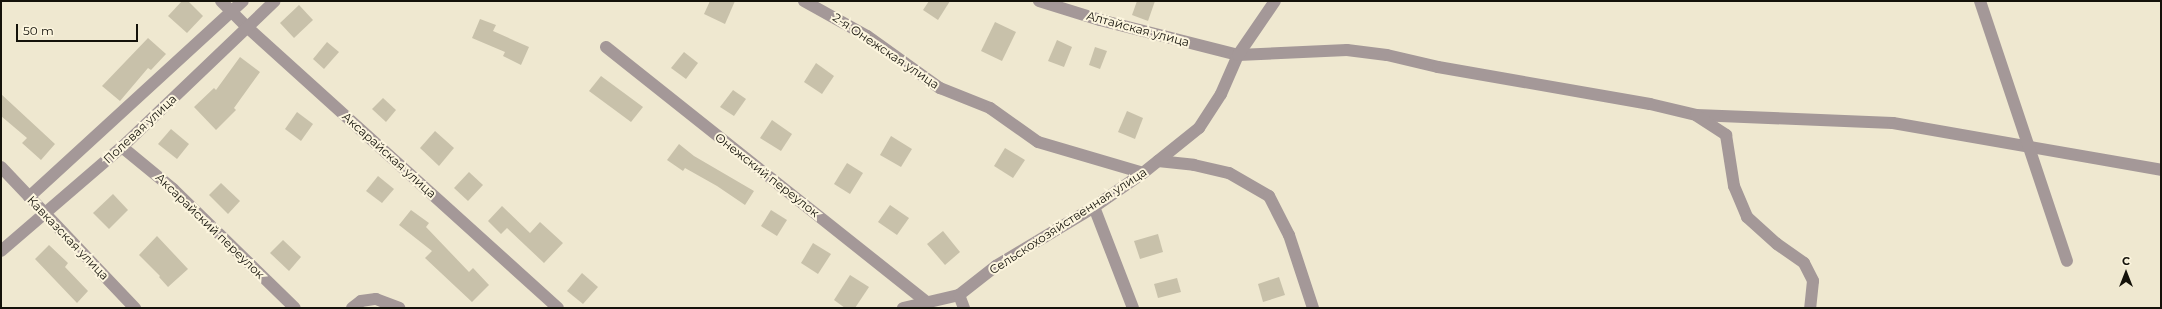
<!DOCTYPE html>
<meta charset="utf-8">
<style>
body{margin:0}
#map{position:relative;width:2162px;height:309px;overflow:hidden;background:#efe8d0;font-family:Montserrat,sans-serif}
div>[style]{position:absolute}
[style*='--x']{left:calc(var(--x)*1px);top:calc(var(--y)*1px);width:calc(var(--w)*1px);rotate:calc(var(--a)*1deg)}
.building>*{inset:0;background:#c8c1aa}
.minor>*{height:12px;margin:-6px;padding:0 6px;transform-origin:6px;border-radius:6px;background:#a49898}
span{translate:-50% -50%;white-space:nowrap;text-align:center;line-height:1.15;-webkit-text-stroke:4px #fcf5de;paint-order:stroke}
.street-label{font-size:12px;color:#14120a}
.frame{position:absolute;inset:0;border:2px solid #14120a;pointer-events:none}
.north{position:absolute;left:2106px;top:253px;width:40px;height:40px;-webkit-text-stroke:3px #fcf5de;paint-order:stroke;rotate:0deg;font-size:11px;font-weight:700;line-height:16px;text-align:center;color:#14120a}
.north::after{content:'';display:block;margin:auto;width:14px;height:18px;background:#14120a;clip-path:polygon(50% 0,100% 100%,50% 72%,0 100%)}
.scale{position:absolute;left:16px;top:24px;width:122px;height:18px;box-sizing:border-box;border:2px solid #14120a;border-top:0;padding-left:5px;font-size:12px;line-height:14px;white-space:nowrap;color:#14120a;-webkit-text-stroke:3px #fcf5de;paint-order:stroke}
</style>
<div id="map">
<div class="building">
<i style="clip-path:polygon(182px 1px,188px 1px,203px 16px,187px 33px,168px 16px)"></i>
<i style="clip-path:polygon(710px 1px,735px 1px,725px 24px,704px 14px)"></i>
<i style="clip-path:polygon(929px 1px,950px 1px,938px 20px,923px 10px)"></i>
<i style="clip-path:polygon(1137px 1px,1155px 1px,1148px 21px,1132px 15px)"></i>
<i style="clip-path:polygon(299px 5px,313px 20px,294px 38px,280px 23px)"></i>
<i style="clip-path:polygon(480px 19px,496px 25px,493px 31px,529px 47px,521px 65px,503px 56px,505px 52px,472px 38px)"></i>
<i style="clip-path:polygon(995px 22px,1016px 32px,1002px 61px,981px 51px)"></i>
<i style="clip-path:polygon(148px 38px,166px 54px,151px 70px,148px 68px,120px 101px,102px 86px)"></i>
<i style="clip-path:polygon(1057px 40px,1072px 47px,1064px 67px,1048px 61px)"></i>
<i style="clip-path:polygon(327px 42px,339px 52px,324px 69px,313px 59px)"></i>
<i style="clip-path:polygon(1095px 47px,1107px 51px,1100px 69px,1089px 65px)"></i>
<i style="clip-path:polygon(684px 52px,698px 63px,686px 79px,671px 68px)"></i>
<i style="clip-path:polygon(240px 57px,260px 72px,234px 108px,236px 110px,216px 130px,194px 107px,214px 88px,216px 90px)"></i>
<i style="clip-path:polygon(816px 63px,834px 76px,822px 94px,804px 82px)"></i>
<i style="clip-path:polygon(601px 76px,643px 107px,631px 122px,589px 91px)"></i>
<i style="clip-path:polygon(733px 90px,746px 99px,734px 116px,720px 107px)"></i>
<i style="clip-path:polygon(1px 94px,55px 144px,41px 160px,22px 143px,27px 138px,1px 116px)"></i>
<i style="clip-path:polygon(383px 98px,396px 110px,386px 122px,372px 109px)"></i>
<i style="clip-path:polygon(1127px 111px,1143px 118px,1135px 139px,1118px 132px)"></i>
<i style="clip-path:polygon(297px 112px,313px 124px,301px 141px,285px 129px)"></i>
<i style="clip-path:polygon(772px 120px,792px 134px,781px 151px,760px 138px)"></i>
<i style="clip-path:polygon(171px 129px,189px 144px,177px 159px,158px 144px)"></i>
<i style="clip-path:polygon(435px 131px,454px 148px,439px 166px,420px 148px)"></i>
<i style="clip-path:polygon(891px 136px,912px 149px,901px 167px,880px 155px)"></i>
<i style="clip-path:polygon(679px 144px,694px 156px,754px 191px,745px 205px,717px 186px,685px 168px,683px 171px,667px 160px)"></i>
<i style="clip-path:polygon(1005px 148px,1025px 160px,1013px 178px,994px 166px)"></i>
<i style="clip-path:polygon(847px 163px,863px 173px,850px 194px,834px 184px)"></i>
<i style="clip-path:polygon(469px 172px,483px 185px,468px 201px,454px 188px)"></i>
<i style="clip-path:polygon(378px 176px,394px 189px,382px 203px,366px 191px)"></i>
<i style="clip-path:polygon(221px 183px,240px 201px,228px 214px,209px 195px)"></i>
<i style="clip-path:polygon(113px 194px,128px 210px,109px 229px,93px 213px)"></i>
<i style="clip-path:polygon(890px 205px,909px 218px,897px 235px,878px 222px)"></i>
<i style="clip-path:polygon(502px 206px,530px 233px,540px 222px,563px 243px,544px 263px,507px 228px,501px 234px,488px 221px)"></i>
<i style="clip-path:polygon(411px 210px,429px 223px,426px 227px,469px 272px,473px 268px,489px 285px,472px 302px,425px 258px,432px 251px,399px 225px)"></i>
<i style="clip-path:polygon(771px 210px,787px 220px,777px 236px,761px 226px)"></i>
<i style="clip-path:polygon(943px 231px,960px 252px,945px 265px,927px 244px)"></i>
<i style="clip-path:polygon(1158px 234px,1163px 252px,1140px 259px,1134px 241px)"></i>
<i style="clip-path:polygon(157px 236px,188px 269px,168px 287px,159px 277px,160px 276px,139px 255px)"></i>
<i style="clip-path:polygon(283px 240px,301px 257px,289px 271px,270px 253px)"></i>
<i style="clip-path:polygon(813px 243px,831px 254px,818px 274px,801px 263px)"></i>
<i style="clip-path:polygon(49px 245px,68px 263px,65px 267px,88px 291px,77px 303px,35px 259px)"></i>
<i style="clip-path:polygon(582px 273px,598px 287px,583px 304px,567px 291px)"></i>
<i style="clip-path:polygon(850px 275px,869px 287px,855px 308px,845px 308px,834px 300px)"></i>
<i style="clip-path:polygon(1279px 277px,1285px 295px,1263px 302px,1258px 284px)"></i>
<i style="clip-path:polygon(1177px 278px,1181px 292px,1158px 298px,1154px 284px)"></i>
</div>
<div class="minor">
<i style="--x:221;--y:1;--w:37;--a:45"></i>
<i style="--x:247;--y:27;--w:419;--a:42.1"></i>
<i style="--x:804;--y:1;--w:72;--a:29.1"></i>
<i style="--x:867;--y:36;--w:90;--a:35.5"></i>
<i style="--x:940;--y:88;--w:54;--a:21.8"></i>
<i style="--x:990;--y:108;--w:59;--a:35.3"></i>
<i style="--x:1038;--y:142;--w:109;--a:16.4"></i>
<i style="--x:1039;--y:1;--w:64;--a:17.3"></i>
<i style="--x:1100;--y:20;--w:142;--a:14.2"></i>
<i style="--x:1238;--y:55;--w:109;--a:-2.6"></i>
<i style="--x:1347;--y:50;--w:40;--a:7.1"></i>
<i style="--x:1387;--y:55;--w:52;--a:13.2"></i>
<i style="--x:1438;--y:67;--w:215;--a:9.9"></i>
<i style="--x:1650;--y:104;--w:47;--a:13.4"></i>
<i style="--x:1696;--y:115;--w:197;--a:2.3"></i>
<i style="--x:1893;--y:123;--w:272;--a:9.9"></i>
<i style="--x:1980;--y:1;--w:274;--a:71.5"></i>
<i style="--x:606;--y:47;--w:410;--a:38.5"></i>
<i style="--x:1697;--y:116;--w:35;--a:33"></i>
<i style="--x:1726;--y:135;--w:52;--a:81.1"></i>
<i style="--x:1734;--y:186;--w:34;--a:67"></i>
<i style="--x:1747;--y:217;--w:40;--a:42"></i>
<i style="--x:1777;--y:244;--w:33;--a:35"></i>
<i style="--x:1804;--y:263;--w:20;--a:63"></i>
<i style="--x:1813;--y:281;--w:27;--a:96"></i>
<i style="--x:122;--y:147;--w:66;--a:39.5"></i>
<i style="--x:173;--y:189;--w:170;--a:44.3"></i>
<i style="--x:1158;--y:161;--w:36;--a:6"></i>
<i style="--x:1194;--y:165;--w:36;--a:13"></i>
<i style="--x:1229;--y:173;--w:46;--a:29.9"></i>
<i style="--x:1269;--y:196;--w:44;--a:62.9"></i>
<i style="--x:1289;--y:235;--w:77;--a:71.8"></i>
<i style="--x:1;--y:167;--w:195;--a:46.5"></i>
<i style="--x:29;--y:197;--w:290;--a:-42.5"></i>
<i style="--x:1094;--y:207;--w:108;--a:68.9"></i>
<i style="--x:1;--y:251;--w:160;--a:-40.7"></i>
<i style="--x:122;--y:147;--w:211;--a:-43.7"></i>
<i style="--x:959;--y:295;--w:14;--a:69"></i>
<i style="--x:352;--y:308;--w:11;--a:-38"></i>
<i style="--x:361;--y:301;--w:15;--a:-8"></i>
<i style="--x:376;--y:299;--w:25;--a:21"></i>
<i style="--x:903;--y:308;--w:57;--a:-13.1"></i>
<i style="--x:959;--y:295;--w:47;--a:-38.1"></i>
<i style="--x:996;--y:266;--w:114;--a:-31"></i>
<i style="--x:1094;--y:207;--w:60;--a:-34.8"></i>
<i style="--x:1143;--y:173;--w:72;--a:-38.8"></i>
<i style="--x:1199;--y:128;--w:40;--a:-57.1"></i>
<i style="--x:1221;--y:94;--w:43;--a:-66.4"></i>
<i style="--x:1238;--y:55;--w:65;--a:-55.6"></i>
</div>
<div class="street-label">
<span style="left:1138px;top:29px;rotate:15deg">Алтайская улица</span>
<span style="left:886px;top:51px;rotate:34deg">2-я Онежская улица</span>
<span style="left:140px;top:129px;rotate:-43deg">Полевая улица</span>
<span style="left:389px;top:155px;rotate:42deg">Аксарайская улица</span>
<span style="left:767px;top:175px;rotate:38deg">Онежский переулок</span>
<span style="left:1068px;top:221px;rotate:-33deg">Сельскохозяйственная улица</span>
<span style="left:210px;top:226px;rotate:44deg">Аксарайский переулок</span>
<span style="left:68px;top:238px;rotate:46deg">Кавказская улица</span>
</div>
<div class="frame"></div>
<div class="north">С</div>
<div class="scale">50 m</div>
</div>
